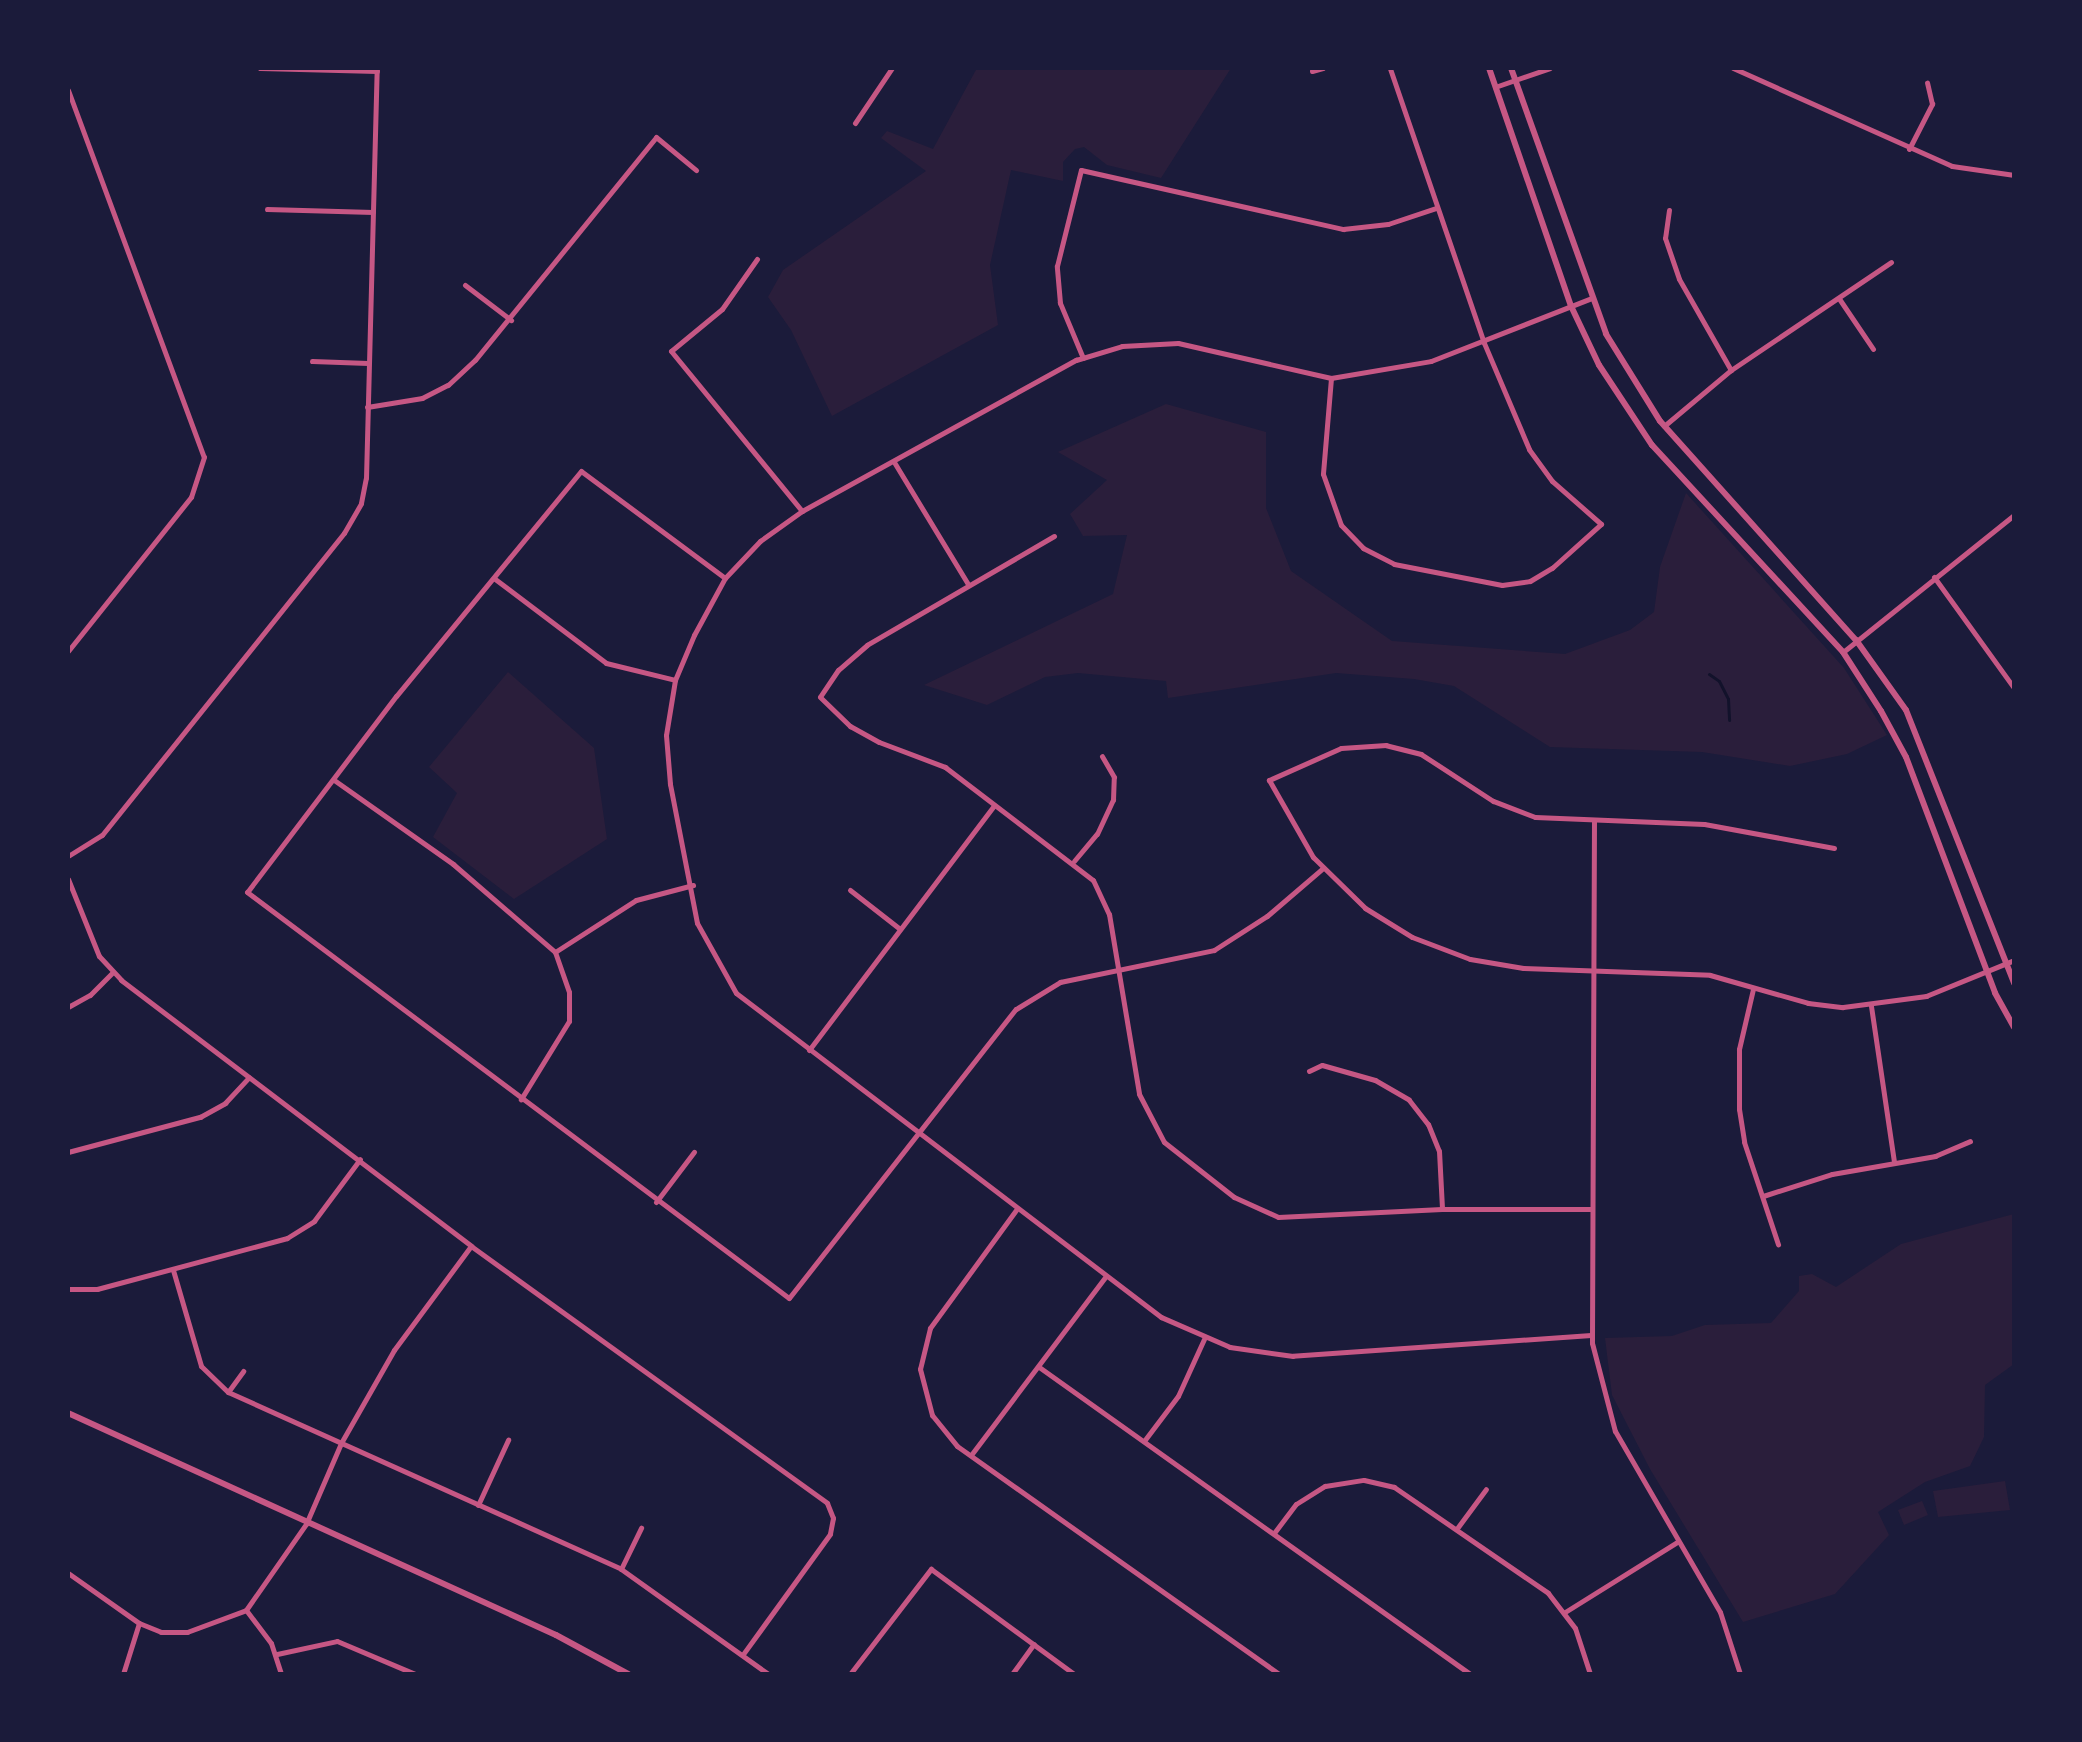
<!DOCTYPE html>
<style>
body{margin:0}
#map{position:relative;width:2082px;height:1742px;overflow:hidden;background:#1b1b3a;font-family:Overpass,sans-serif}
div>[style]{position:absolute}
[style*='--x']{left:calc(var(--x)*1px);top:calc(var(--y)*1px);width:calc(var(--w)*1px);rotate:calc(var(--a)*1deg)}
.green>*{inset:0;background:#2a1e3b}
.stream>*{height:3px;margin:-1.5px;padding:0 1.5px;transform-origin:1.5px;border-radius:1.5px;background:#12122b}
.minor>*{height:5px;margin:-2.5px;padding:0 2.5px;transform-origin:2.5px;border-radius:2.5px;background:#c65784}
.tertiary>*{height:6px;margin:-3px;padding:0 3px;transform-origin:3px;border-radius:3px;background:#c65784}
span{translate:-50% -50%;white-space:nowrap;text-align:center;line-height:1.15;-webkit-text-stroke:8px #1b1b3a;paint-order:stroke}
.frame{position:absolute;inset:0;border:70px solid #1b1b3a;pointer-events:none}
</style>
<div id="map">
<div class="green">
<i style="clip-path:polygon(977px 68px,1231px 68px,1161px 178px,1107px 165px,1084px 147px,1075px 149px,1063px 162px,1063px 181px,1011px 170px,990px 265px,998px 325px,832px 416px,791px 330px,768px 297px,783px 270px,926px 171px,881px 138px,887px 131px,933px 149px)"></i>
<i style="clip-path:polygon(1166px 404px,1266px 432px,1266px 508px,1291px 571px,1392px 641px,1565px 654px,1630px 630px,1654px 612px,1660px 567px,1686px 493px,1844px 668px,1887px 735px,1847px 754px,1790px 766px,1702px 752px,1550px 747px,1454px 686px,1414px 679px,1336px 673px,1168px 698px,1166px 681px,1078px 673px,1045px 677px,987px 705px,924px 685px,1113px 594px,1127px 535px,1083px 536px,1070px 514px,1107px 480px,1058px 452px)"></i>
<i style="clip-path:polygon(508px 672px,594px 748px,607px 839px,514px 899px,433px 837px,457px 793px,429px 767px)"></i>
<i style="clip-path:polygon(2014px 1214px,2014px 1364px,1985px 1385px,1984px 1437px,1970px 1466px,1925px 1482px,1878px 1512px,1889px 1535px,1835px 1594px,1743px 1622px,1650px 1469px,1612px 1395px,1605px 1338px,1672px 1336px,1705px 1325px,1771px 1323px,1799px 1291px,1799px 1276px,1812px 1274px,1836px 1287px,1901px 1244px)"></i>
<i style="clip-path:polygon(2005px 1481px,2010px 1510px,1938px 1517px,1933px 1491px)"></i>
<i style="clip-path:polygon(1922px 1501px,1928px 1515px,1904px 1525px,1898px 1510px)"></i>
</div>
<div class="stream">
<i style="--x:1709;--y:674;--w:12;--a:35"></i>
<i style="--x:1719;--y:681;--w:20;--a:63"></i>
<i style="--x:1728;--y:699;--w:21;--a:87"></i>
</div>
<div class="minor">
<i style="--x:260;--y:68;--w:117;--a:1.5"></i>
<i style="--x:1733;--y:68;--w:240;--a:24.1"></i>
<i style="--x:1952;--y:166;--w:63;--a:8.3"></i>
<i style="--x:1312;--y:71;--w:11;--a:-15"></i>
<i style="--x:1495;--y:87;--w:58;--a:-19.1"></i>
<i style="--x:68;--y:90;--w:391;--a:69.7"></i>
<i style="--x:204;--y:457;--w:42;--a:108"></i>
<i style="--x:191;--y:497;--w:197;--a:128.6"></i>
<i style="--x:855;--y:123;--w:66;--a:-56.1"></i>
<i style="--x:1909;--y:149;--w:51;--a:-62.9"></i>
<i style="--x:1932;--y:104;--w:22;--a:-103"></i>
<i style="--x:267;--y:209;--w:106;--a:1.6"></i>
<i style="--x:1669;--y:210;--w:28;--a:98"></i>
<i style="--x:1665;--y:238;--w:43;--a:71.1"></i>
<i style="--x:1679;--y:279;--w:105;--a:60.3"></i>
<i style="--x:757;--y:259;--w:61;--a:125"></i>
<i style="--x:722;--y:309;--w:66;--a:140.5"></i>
<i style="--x:671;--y:351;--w:207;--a:50.7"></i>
<i style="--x:465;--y:285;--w:58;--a:37.3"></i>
<i style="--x:1840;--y:300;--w:59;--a:56"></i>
<i style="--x:1083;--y:358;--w:60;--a:-112.7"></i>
<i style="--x:1060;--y:303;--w:37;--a:-95"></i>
<i style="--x:1057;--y:266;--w:99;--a:-76"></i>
<i style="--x:1081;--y:170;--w:269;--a:12.7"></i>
<i style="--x:1343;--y:229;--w:45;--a:-6.3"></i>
<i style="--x:1388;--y:224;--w:51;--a:-18.4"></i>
<i style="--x:312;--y:361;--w:56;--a:2"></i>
<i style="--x:1331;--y:378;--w:96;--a:94.8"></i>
<i style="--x:1323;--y:474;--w:54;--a:70.6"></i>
<i style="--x:1341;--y:525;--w:32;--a:46"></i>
<i style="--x:1363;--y:548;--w:35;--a:27"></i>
<i style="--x:1394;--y:564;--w:110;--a:11"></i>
<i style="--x:1502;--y:585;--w:28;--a:-8"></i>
<i style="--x:1530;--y:581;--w:26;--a:-31"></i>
<i style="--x:1552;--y:568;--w:66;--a:-41.9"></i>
<i style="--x:1601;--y:524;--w:65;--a:-138.7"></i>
<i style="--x:1552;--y:481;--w:39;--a:-126"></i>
<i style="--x:1529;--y:449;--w:115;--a:-113"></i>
<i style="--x:1484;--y:343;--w:291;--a:-108.9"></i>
<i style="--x:367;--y:407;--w:56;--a:-9.3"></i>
<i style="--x:422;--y:398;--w:29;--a:-27"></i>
<i style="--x:448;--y:385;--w:37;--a:-43"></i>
<i style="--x:475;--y:360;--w:287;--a:-50.9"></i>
<i style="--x:656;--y:137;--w:52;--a:39.5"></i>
<i style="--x:1664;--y:426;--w:87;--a:-39.9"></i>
<i style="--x:1731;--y:370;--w:193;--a:-34"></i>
<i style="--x:894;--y:462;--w:143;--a:58.8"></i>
<i style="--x:1054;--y:536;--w:216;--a:149.8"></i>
<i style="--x:867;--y:645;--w:38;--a:139"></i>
<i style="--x:838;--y:670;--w:32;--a:124"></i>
<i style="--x:820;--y:697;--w:42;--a:44"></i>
<i style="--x:850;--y:726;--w:33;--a:29"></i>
<i style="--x:879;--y:742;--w:71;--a:20.7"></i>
<i style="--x:945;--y:767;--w:186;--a:37.4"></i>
<i style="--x:1093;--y:880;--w:38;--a:65"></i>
<i style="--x:1109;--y:914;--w:182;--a:80.5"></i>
<i style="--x:1139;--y:1094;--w:54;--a:62.5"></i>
<i style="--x:1164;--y:1142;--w:89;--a:38.2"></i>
<i style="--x:1234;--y:1197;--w:48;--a:24.4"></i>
<i style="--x:1278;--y:1217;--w:164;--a:-2.8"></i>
<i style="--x:1442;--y:1209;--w:150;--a:0"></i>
<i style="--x:1934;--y:577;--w:137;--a:54.2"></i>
<i style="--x:725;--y:578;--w:179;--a:-143.4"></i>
<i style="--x:581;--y:471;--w:291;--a:129.4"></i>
<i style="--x:396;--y:696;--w:246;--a:127.2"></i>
<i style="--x:247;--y:892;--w:677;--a:36.84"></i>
<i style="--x:789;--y:1298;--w:367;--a:-51.9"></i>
<i style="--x:1016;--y:1009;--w:52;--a:-31.5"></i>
<i style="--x:1060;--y:982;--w:157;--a:-11.7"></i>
<i style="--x:1214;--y:950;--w:63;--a:-32.7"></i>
<i style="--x:1267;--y:916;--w:74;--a:-40.6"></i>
<i style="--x:495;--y:579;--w:139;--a:37.1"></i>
<i style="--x:606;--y:663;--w:71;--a:13.8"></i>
<i style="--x:1843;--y:652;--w:219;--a:-38.7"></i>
<i style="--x:334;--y:780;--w:146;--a:35.2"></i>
<i style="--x:453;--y:864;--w:135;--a:40.8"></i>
<i style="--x:555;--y:952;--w:42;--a:70.7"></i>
<i style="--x:569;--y:992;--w:29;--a:90"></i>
<i style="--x:569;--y:1021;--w:92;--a:121.6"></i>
<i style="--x:1594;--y:820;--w:523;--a:90.22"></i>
<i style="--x:1592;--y:1343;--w:91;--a:75.4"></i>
<i style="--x:1615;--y:1431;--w:209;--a:59.9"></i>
<i style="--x:1720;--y:1612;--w:65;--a:72.1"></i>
<i style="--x:1834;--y:848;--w:132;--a:-169.5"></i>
<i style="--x:1704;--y:824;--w:169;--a:-177.6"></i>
<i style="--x:1535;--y:817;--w:45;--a:-159.1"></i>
<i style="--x:1493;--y:801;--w:86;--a:-146.9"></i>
<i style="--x:1421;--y:754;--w:36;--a:-166"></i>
<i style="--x:1386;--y:745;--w:45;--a:176.2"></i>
<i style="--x:1341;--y:748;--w:79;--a:156"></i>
<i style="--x:1269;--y:780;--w:89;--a:60.3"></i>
<i style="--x:1313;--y:857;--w:73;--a:44.4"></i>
<i style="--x:1365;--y:908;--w:55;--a:31.7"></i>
<i style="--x:1412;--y:937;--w:62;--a:20.8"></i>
<i style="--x:1470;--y:959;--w:54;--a:9.6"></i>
<i style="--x:1523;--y:968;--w:187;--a:2.1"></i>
<i style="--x:1710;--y:975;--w:102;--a:15.9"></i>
<i style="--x:1808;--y:1003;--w:35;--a:7"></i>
<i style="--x:1843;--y:1007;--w:84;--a:-7.5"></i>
<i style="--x:1926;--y:996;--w:95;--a:-22.2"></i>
<i style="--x:68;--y:856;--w:40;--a:-32"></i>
<i style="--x:102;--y:835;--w:387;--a:-51.3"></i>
<i style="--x:344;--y:533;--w:34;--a:-60"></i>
<i style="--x:361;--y:503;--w:25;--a:-79"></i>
<i style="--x:366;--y:478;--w:410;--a:-88.5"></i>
<i style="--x:1074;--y:861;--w:35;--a:-50"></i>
<i style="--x:1097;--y:834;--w:38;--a:-65"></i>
<i style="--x:1113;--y:800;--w:23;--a:-88"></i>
<i style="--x:1114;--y:777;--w:24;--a:-120"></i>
<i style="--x:68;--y:879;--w:83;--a:68.1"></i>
<i style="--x:99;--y:956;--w:33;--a:47"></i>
<i style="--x:121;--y:980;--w:440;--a:37.2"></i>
<i style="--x:471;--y:1246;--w:439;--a:35.8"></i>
<i style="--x:827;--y:1503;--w:16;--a:68"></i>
<i style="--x:833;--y:1518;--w:16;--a:101"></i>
<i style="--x:830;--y:1534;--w:148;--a:125.9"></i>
<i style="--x:850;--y:890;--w:63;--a:38"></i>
<i style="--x:555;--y:952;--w:96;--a:-32.7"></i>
<i style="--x:636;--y:900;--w:59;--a:-14.7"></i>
<i style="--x:1753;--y:989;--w:62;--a:103.1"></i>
<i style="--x:1739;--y:1049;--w:60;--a:90"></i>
<i style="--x:1739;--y:1109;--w:33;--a:81"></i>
<i style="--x:1744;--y:1142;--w:108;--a:71.6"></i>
<i style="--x:1871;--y:1006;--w:157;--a:81.6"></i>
<i style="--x:68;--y:1007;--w:25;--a:-29"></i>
<i style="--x:90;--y:995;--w:31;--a:-45"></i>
<i style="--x:809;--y:1050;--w:307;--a:-52.9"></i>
<i style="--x:1309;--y:1071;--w:14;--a:-25"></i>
<i style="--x:1322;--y:1065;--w:55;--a:15.8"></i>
<i style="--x:1375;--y:1080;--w:39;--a:30"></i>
<i style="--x:1409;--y:1100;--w:31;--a:52"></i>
<i style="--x:1428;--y:1124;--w:29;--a:68"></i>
<i style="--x:1439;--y:1151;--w:58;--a:87"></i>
<i style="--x:68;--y:1152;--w:137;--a:-14.9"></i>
<i style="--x:200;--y:1117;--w:29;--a:-29"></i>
<i style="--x:225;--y:1103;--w:35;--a:-47"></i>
<i style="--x:1763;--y:1196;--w:72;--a:-17.7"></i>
<i style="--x:1832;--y:1174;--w:105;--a:-9.9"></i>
<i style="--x:1935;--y:1156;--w:38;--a:-23"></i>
<i style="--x:656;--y:1202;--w:63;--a:-52.8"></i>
<i style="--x:1016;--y:1210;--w:146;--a:126.1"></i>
<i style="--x:930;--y:1328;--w:42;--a:103.7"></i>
<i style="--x:920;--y:1369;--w:48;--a:75.4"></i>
<i style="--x:932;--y:1415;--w:40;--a:51"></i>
<i style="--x:957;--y:1446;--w:395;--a:35.3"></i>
<i style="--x:173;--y:1270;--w:100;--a:73.7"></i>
<i style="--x:201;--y:1366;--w:37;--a:44"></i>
<i style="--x:228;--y:1392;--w:431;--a:24.2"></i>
<i style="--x:621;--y:1569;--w:181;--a:35.5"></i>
<i style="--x:68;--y:1289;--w:29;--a:0"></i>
<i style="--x:97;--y:1289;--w:197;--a:-15"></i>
<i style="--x:287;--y:1238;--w:32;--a:-32"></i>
<i style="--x:314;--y:1221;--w:77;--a:-53.4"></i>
<i style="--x:1591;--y:1335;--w:299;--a:176"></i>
<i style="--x:1293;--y:1356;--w:64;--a:-171.9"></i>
<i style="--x:1230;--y:1347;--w:75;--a:-156.5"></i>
<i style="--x:1161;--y:1317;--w:534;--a:-142.68"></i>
<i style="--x:736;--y:993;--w:80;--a:-119.1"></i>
<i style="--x:697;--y:923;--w:142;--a:-101"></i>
<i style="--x:670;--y:784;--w:49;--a:-94.7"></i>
<i style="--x:666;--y:735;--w:56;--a:-80.7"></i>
<i style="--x:675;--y:680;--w:49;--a:-67.1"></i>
<i style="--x:694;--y:635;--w:65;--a:-61.5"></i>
<i style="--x:725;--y:578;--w:51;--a:-46.6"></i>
<i style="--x:760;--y:541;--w:52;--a:-35.5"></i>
<i style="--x:802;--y:511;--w:313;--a:-28.9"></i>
<i style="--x:1076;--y:360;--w:48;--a:-16.9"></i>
<i style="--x:1122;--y:346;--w:56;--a:-3.1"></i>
<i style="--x:1178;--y:343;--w:157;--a:12.9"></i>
<i style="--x:1331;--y:378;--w:101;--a:-9.6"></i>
<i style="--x:1431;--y:361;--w:173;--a:-21.4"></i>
<i style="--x:1039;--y:1367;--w:529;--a:35.46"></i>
<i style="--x:228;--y:1392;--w:26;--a:-54"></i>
<i style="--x:1144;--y:1441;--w:56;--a:-52.9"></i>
<i style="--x:1178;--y:1396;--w:63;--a:-65.5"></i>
<i style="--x:971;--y:1455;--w:223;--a:-53"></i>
<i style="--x:478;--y:1505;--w:72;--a:-65.2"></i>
<i style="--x:1458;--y:1527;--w:47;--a:-53.6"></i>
<i style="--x:1274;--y:1533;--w:36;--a:-53"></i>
<i style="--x:1296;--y:1504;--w:34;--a:-32"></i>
<i style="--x:1325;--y:1486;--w:39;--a:-9"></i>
<i style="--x:1364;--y:1480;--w:31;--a:13"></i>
<i style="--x:1394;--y:1487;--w:187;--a:34.5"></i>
<i style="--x:1548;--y:1593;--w:44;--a:52.4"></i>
<i style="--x:1575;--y:1628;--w:48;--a:71.9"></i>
<i style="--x:621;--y:1569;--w:46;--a:-64"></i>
<i style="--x:68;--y:1573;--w:87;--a:35.2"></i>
<i style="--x:139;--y:1623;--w:24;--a:22"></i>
<i style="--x:161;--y:1632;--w:26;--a:0"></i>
<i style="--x:187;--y:1632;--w:63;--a:-20.4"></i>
<i style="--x:246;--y:1610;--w:105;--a:-55.1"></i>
<i style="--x:306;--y:1524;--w:88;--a:-66.6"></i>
<i style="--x:341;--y:1443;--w:107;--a:-60.3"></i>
<i style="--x:394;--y:1350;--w:129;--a:-53.5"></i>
<i style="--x:246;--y:1610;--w:41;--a:52.9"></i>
<i style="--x:271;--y:1643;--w:33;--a:72"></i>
<i style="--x:1565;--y:1612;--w:132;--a:-32"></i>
<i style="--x:277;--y:1654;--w:61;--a:-12.2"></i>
<i style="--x:337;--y:1641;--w:85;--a:22.9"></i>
<i style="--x:123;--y:1674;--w:53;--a:-72.6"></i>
<i style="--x:850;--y:1674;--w:133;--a:-52.4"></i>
<i style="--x:931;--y:1569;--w:177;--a:36.3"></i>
<i style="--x:1012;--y:1674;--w:37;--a:-54"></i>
</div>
<div class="tertiary">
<i style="--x:1489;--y:68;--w:252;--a:71"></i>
<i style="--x:1571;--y:306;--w:65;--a:64.6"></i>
<i style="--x:1599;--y:365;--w:96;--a:56.5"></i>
<i style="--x:1652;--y:445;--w:282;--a:47.3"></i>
<i style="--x:1843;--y:652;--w:70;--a:57.2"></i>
<i style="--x:1881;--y:711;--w:52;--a:61.5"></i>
<i style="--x:1906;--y:757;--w:252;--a:69.3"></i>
<i style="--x:1995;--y:993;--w:39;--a:61"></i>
<i style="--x:1511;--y:68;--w:282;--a:70.3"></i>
<i style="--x:1606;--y:334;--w:102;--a:58.2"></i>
<i style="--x:1660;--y:421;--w:294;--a:48.2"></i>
<i style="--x:1856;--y:640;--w:86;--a:54.5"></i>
<i style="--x:1906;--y:710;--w:294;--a:68.4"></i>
<i style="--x:68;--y:1413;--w:536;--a:24.46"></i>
<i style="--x:556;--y:1635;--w:82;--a:28.4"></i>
</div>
<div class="frame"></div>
</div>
